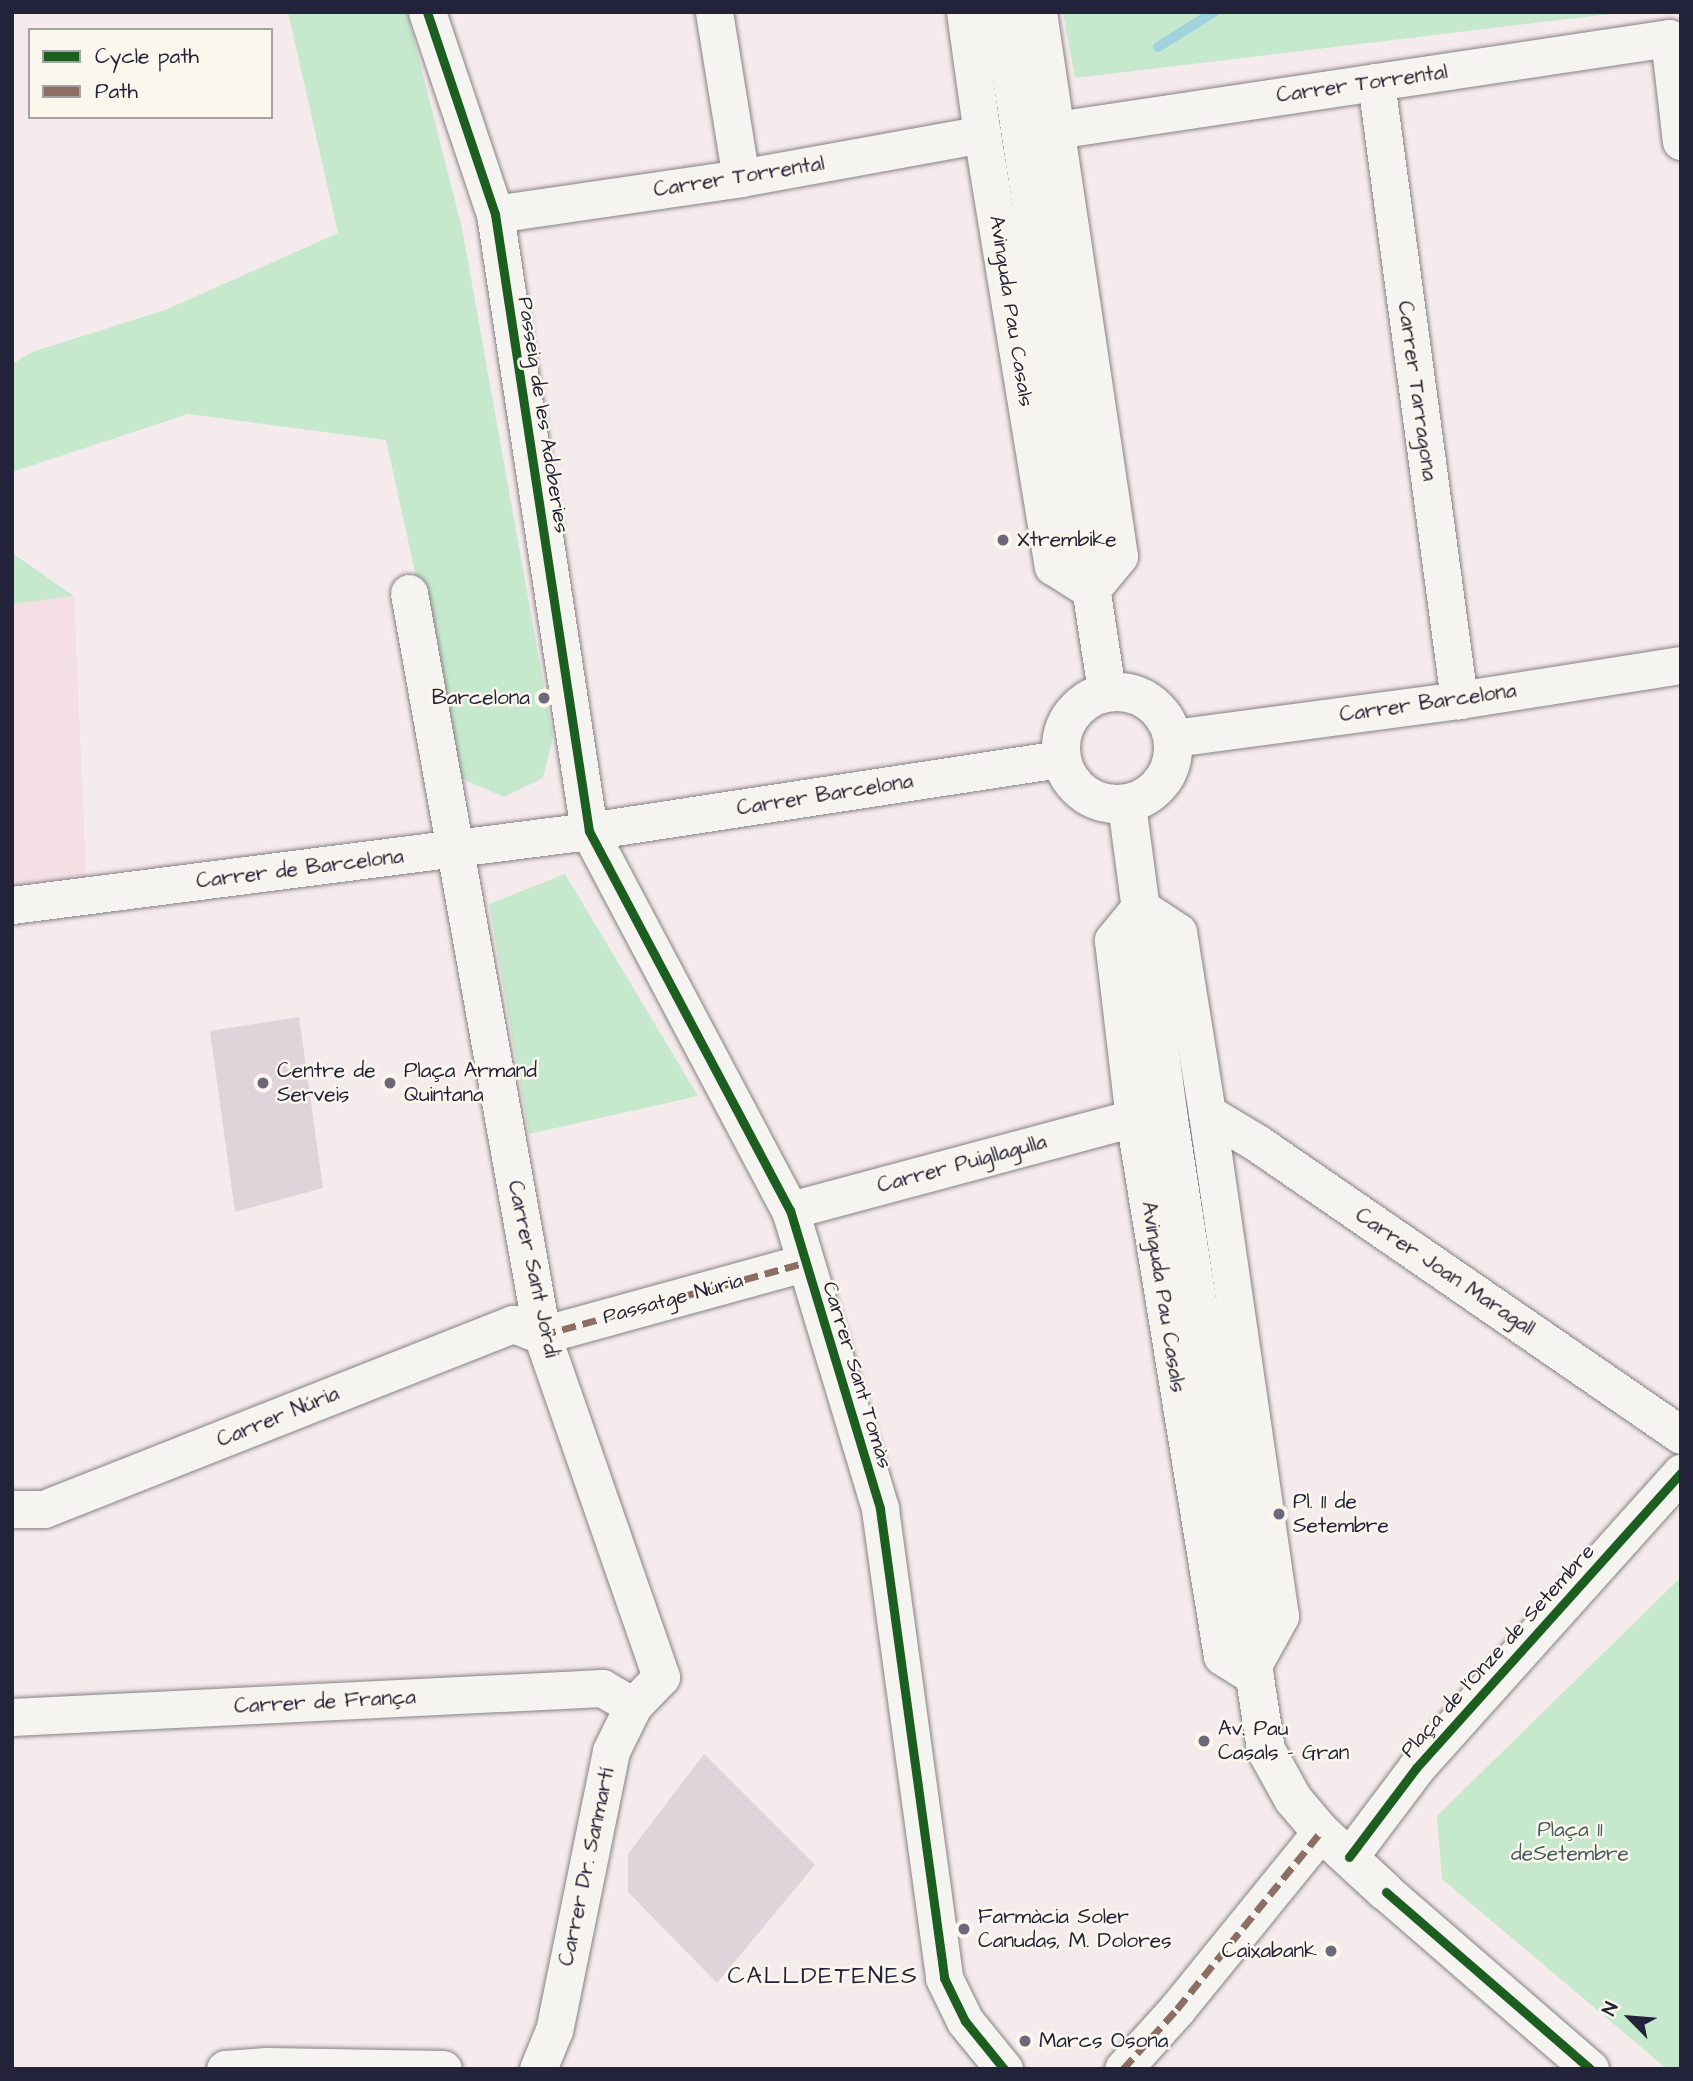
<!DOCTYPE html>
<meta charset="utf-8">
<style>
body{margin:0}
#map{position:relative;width:1693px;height:2081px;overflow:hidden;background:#f6ebec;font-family:"Architects Daughter",sans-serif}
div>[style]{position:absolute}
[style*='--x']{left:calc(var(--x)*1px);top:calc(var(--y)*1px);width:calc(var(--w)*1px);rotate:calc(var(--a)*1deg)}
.built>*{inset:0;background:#f4dfe5}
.green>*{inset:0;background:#c6e8cd}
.stream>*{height:10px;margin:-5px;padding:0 5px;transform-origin:5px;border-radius:5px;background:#a0d3de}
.building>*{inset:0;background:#e1d3da}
.roads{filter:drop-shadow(0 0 2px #868186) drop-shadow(0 0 2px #868186)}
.street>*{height:37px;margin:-18.5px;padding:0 18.5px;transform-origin:18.5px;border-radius:18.5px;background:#f6f4f0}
.secondary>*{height:38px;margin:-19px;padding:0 19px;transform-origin:19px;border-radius:19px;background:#f6f4f0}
.secondary>.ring{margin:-19px;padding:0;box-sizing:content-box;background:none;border:38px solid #f6f4f0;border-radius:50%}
.quiet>*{height:7px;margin-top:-3.5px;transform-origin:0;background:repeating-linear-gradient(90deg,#8d6e63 0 14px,transparent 0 21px)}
.cycleway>*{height:9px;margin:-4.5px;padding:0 4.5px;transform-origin:4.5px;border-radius:4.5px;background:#1b5e20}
.dots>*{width:19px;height:19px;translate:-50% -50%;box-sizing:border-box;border:4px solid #fbf7ec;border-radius:50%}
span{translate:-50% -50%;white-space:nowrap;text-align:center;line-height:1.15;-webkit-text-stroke:5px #fbf7ec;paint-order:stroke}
.street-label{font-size:21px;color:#22223b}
.poi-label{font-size:21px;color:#22223b}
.left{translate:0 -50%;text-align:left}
.right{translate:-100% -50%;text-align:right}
.park-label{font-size:21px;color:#475c5f}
.quarter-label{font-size:24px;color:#22223b;letter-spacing:2px}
.frame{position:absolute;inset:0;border:14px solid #22223b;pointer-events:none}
.legend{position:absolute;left:28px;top:28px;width:245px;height:91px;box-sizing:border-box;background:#fbf7ec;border:2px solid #a4a2a5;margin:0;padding:9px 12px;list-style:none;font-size:21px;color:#22223b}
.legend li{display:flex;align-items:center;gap:14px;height:35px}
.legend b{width:35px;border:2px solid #a4a2a5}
.north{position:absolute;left:1595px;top:1983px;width:70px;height:70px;-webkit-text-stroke:5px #fbf7ec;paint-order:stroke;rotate:295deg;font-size:19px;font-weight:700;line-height:28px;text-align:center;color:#22223b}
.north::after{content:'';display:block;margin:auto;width:24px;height:32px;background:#22223b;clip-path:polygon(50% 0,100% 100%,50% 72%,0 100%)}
</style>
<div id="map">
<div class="built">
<i style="clip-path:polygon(74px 596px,87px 896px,12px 902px,12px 604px)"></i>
</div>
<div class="green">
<i style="clip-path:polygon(288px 12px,407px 12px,462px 228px,553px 737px,543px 778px,504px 797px,460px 778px,386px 440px,188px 414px,12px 472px,12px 364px,32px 352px,165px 310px,338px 233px)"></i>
<i style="clip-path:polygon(1063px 12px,1627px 12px,1075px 78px)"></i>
<i style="clip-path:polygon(12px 553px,74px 596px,12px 604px)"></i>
<i style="clip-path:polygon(565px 874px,698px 1096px,529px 1134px,489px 904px)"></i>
<i style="clip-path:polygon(1681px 1577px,1681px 2069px,1667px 2069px,1442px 1879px,1437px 1816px)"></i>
</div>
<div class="stream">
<i style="--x:1158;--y:47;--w:66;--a:-32"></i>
</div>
<div class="building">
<i style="clip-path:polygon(299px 1017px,323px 1188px,235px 1212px,210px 1031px)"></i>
<i style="clip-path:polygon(704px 1754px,815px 1865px,717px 1983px,628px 1892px,628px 1854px)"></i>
</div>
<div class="roads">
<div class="street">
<i style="--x:427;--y:12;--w:213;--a:71.4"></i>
<i style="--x:495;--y:214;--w:624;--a:81.34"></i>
<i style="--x:589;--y:831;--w:429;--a:62.1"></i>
<i style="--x:790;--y:1210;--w:312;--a:73.2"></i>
<i style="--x:880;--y:1509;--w:473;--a:82.2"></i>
<i style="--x:944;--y:1978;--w:48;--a:64"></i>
<i style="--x:965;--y:2021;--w:62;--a:50.9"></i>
<i style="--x:714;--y:12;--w:168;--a:80.8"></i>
<i style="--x:965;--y:12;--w:123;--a:82.1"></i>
<i style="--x:982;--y:134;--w:438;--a:80.7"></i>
<i style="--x:1053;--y:566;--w:45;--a:32.3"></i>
<i style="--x:1091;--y:590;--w:44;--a:-50.5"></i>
<i style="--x:1119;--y:556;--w:550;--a:-98.47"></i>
<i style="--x:1376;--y:82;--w:624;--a:82.35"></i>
<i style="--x:1056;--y:130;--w:620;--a:-8.54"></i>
<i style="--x:1669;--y:38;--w:104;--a:83.4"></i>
<i style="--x:495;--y:214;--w:249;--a:-8.3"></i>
<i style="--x:741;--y:178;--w:245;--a:-10.3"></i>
<i style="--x:409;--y:593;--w:754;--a:79.84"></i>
<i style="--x:542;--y:1335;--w:362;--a:70.8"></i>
<i style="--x:661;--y:1677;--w:40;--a:134"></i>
<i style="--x:633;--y:1706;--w:50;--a:116.1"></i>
<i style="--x:611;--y:1751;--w:285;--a:101.5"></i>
<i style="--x:554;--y:2030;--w:42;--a:112.3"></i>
<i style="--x:1174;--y:738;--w:288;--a:-7.6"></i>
<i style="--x:1459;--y:700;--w:225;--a:-9"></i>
<i style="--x:12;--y:905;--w:582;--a:-7.31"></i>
<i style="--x:589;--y:831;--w:477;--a:-8.7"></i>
<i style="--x:1207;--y:1113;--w:58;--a:31"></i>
<i style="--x:1257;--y:1143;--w:515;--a:34.55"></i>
<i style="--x:790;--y:1210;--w:356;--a:-15"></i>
<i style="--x:12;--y:1509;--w:32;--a:0"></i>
<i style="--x:44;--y:1509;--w:504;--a:-21.53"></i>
<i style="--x:513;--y:1324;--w:31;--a:21"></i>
<i style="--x:542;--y:1335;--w:272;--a:-15.4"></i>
<i style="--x:1253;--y:1665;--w:56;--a:-61.1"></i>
<i style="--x:1280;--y:1616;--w:508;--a:-98.26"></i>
<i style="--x:1207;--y:1113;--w:183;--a:-99.1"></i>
<i style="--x:1178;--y:932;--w:45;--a:-146.7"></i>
<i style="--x:1140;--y:907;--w:43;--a:129.3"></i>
<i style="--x:1113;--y:940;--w:179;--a:83.3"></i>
<i style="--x:1134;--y:1118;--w:545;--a:80.71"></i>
<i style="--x:1222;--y:1656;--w:39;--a:32"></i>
<i style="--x:12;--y:1717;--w:591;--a:-2.81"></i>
<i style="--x:602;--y:1688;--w:36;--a:30"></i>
<i style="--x:1349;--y:1857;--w:111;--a:-53"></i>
<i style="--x:1416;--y:1768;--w:397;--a:-48.1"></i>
<i style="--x:1386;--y:1892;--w:270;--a:40.9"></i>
<i style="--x:225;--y:2069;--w:42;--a:-4.1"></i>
<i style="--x:267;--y:2066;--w:176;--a:1"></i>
<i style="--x:1123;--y:2069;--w:81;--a:-48"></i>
<i style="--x:1177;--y:2009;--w:228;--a:-50.9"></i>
</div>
<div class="secondary">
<i style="--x:1002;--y:12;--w:687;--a:81.21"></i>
<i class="ring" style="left:1061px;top:692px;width:74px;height:74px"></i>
<i style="--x:1127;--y:805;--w:311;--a:82.4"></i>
<i style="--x:1168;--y:1113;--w:644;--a:81.25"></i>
<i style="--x:1266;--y:1750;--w:56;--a:61.1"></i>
<i style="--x:1293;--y:1799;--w:43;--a:49.7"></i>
<i style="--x:1321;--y:1832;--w:88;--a:42.7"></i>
</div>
</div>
<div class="quiet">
<i style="--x:542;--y:1335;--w:272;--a:-15.4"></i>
<i style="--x:1123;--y:2069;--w:81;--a:-48"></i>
<i style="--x:1177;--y:2009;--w:228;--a:-50.9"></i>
</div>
<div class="cycleway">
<i style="--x:427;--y:12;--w:213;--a:71.4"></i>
<i style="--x:495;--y:214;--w:624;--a:81.34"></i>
<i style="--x:589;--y:831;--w:429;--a:62.1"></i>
<i style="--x:790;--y:1210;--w:312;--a:73.2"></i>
<i style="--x:880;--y:1509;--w:473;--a:82.2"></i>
<i style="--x:944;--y:1978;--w:48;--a:64"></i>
<i style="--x:965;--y:2021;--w:62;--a:50.9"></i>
<i style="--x:1349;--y:1857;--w:111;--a:-53"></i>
<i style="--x:1416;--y:1768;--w:397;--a:-48.1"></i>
<i style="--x:1386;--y:1892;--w:270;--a:40.9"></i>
</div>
<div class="dots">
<i style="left:1003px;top:540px;background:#6c6879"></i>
<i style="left:544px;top:698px;background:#6c6879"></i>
<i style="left:263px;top:1083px;background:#6c6879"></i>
<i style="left:390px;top:1083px;background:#6c6879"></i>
<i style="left:1279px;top:1514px;background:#6c6879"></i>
<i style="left:1204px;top:1741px;background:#6c6879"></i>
<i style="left:964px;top:1929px;background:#6c6879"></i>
<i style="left:1331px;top:1951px;background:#6c6879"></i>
<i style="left:1025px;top:2041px;background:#6c6879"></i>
</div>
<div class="street-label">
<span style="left:1362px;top:84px;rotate:-8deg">Carrer Torrental</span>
<span style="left:739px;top:177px;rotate:-9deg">Carrer Torrental</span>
<span style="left:1011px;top:311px;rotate:81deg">Avinguda Pau Casals</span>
<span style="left:1417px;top:391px;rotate:82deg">Carrer Tarragona</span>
<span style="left:543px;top:415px;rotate:81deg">Passeig de les Adoberies</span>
<span style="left:1428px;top:703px;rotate:-8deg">Carrer Barcelona</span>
<span style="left:825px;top:795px;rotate:-9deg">Carrer Barcelona</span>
<span style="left:300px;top:869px;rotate:-7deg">Carrer de Barcelona</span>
<span style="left:962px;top:1164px;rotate:-15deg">Carrer Puigllagulla</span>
<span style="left:533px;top:1269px;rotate:78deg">Carrer Sant Jordi</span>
<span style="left:1445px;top:1272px;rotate:34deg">Carrer Joan Maragall</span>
<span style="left:1163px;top:1297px;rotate:81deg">Avinguda Pau Casals</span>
<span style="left:673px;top:1299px;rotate:-15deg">Passatge Núria</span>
<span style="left:857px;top:1375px;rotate:73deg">Carrer Sant Tomàs</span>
<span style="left:278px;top:1417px;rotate:-22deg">Carrer Núria</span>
<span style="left:1498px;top:1651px;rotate:-48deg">Plaça de l'Onze de Setembre</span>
<span style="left:325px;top:1702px;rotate:-3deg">Carrer de França</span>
<span style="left:587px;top:1867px;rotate:-78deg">Carrer Dr. Sanmartí</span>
</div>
<div class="poi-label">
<span class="left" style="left:1017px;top:540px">Xtrembike</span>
<span class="right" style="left:530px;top:698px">Barcelona</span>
<span class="left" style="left:277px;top:1083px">Centre de<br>Serveis</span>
<span class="left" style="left:404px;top:1083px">Plaça Armand<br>Quintana</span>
<span class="left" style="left:1293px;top:1514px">Pl. 11 de<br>Setembre</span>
<span class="left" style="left:1218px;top:1741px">Av. Pau<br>Casals - Gran</span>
<span class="left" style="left:978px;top:1929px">Farmàcia Soler<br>Canudas, M. Dolores</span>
<span class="right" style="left:1317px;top:1951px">Caixabank</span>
<span class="left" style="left:1039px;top:2041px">Marcs Osona</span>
</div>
<div class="park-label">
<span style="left:1570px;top:1842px">Plaça 11<br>deSetembre</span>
</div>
<div class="quarter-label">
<span style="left:823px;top:1977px">CALLDETENES</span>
</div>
<div class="frame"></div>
<ul class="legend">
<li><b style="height:9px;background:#1b5e20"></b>Cycle path</li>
<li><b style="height:9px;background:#8d6e63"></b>Path</li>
</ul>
<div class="north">N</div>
</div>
